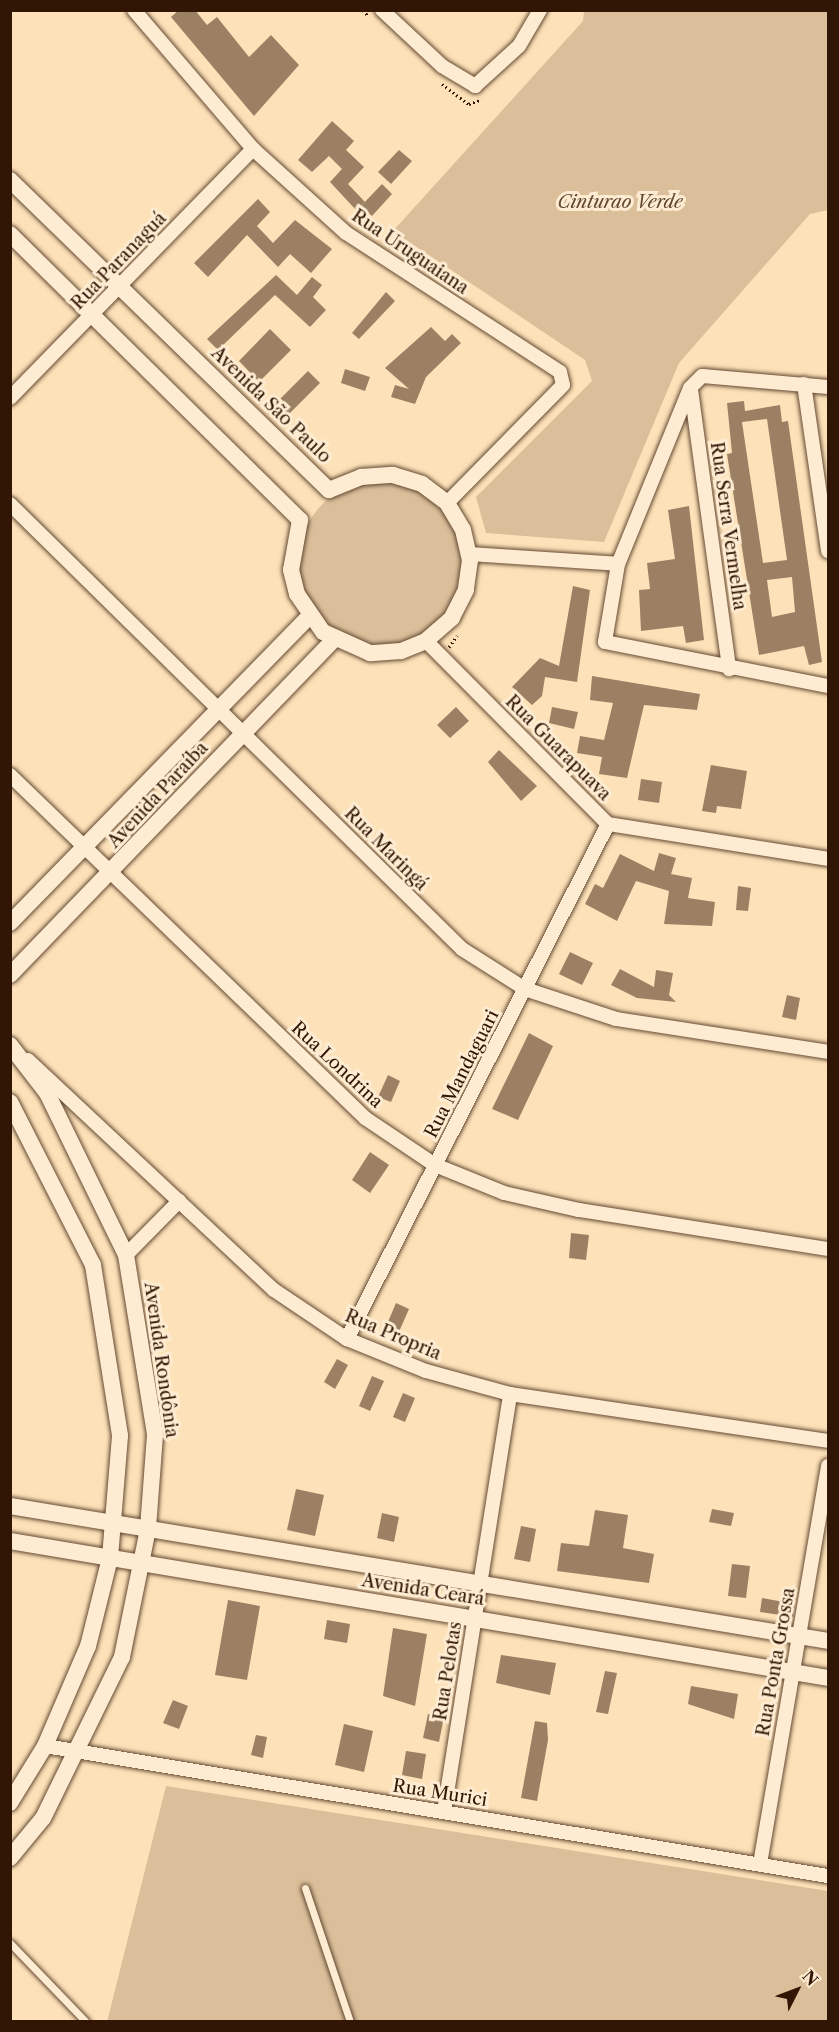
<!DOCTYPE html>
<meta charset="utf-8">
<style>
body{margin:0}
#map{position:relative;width:839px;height:2032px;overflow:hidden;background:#fde2b9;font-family:"Libre Caslon Text",serif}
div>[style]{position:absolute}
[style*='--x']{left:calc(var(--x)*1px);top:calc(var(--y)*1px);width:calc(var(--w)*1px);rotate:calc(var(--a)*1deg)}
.green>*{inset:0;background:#dabf9a}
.round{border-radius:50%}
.building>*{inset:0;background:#9b8063}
.path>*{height:3px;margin-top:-1.5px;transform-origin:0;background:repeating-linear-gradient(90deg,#311605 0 1.5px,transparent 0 4.5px)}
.roads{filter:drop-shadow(0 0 2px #644932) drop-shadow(0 0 2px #644932)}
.service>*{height:7px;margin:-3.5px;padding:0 3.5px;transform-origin:3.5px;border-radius:3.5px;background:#feecd2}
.minor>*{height:14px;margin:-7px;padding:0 7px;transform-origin:7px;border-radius:7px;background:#feecd2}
.tertiary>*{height:16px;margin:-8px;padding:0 8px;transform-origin:8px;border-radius:8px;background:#feecd2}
span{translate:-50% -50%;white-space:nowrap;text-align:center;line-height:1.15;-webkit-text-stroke:6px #feecd2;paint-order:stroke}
.park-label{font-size:18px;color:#644932;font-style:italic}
.street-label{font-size:18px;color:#311605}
.frame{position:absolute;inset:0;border:12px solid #311605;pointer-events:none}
.north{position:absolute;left:767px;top:1960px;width:60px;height:60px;-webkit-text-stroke:4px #feecd2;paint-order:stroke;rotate:48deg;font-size:16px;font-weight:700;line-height:24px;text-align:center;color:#311605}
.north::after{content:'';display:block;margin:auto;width:21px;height:27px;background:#311605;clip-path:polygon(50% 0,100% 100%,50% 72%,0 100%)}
</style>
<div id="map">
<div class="green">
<i style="clip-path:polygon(584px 11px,828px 11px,828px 210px,810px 214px,679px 363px,604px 542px,486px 533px,476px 497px,592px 381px,585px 360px,393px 231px,583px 21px)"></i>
<i class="round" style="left:298px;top:480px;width:166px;height:166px"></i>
<i style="clip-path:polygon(166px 1786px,828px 1891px,828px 2021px,107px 2022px)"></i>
</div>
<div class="building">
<i style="clip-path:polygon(179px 10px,195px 10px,207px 25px,217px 17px,249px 57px,271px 35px,299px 65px,254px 116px,171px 17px)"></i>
<i style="clip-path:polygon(332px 121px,354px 141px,346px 150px,364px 167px,348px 184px,365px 202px,356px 210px,330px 182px,342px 169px,329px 156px,312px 172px,298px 160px)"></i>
<i style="clip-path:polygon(399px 150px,412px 161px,391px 184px,378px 172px)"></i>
<i style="clip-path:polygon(382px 184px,392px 194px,372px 216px,361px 206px)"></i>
<i style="clip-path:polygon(258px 199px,270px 212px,257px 226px,273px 243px,295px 220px,332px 249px,311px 273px,290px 254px,278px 267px,247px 235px,208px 277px,194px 263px)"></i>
<i style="clip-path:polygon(276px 275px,297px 295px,312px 277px,322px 285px,313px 297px,326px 310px,310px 327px,275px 295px,218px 350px,207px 339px)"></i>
<i style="clip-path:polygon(386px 292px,395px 301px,359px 339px,352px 333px)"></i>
<i style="clip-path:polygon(431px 327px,445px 341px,452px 334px,461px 343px,426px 377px,415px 404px,391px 397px,395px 385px,409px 389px,385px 368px)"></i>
<i style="clip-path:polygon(270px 329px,291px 350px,259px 382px,239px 361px)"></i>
<i style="clip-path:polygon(345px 369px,370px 377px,365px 391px,341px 383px)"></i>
<i style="clip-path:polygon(308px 371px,320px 383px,286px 417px,274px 405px)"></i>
<i style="clip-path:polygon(evenodd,744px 401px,745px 411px,780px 405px,782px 422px,788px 421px,822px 662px,809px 665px,804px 646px,759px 655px,727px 454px,732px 453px,727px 403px,744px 401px,767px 419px,787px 560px,763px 563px,742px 422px,767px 419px,744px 401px,792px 577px,795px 612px,772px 617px,767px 580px,792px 577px)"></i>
<i style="clip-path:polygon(689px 506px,704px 640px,686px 643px,683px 626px,641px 631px,639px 590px,650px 589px,647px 563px,675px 559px,668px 510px)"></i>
<i style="clip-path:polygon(573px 586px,590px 590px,577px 682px,545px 677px,542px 696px,532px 705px,512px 687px,540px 658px,559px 666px)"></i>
<i style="clip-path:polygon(592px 676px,700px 694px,697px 710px,644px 705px,627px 778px,599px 774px,602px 757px,577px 753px,580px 736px,604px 740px,613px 703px,590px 700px)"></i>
<i style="clip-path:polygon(456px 707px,469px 721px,450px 738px,437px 725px)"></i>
<i style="clip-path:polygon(552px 707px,578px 712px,574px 729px,549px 723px)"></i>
<i style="clip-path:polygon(499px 750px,537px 786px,521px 801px,488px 762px)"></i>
<i style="clip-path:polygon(711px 765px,747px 771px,741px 809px,717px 806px,716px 813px,702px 811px)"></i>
<i style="clip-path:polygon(641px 779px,662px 782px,659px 803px,638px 800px)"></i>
<i style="clip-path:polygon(659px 853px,676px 858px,671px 874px,692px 878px,688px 898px,715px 902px,712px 926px,664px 924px,669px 891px,636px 881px,617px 921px,585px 904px,595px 884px,603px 888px,620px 854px,654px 871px)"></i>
<i style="clip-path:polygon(738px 886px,751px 888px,748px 911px,736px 910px)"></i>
<i style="clip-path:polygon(570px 952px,593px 963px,582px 985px,559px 974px)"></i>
<i style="clip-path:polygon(620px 969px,654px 987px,656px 970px,673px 973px,669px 995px,676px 1002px,637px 998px,611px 985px)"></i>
<i style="clip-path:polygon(787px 995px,800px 998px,796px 1020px,782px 1017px)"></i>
<i style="clip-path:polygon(529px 1033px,553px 1046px,518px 1120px,492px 1109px)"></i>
<i style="clip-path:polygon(388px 1075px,400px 1081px,391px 1102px,378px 1097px)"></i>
<i style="clip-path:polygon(370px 1152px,389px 1165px,370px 1193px,352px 1180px)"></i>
<i style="clip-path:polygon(571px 1233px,589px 1235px,586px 1260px,569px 1258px)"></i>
<i style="clip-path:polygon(396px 1303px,409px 1309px,398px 1334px,385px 1329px)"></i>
<i style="clip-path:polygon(337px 1359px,348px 1365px,335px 1389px,324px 1382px)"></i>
<i style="clip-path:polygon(372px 1376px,384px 1381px,370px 1411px,359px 1406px)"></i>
<i style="clip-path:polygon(403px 1393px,415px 1398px,405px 1422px,393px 1417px)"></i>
<i style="clip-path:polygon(296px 1489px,324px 1495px,315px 1536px,287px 1530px)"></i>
<i style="clip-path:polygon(712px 1509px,734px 1513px,731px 1526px,709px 1522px)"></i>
<i style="clip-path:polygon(595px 1510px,628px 1515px,623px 1548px,654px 1554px,649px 1583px,557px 1571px,561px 1543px,589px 1546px)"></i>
<i style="clip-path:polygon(382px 1513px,399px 1517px,394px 1542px,377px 1538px)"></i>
<i style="clip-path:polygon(521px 1526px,536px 1529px,530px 1562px,514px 1559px)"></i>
<i style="clip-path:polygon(732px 1564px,750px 1566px,746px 1598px,728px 1596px)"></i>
<i style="clip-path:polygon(762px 1598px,795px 1604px,793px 1617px,760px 1612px)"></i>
<i style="clip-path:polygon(228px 1600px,260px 1606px,247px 1680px,215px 1675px)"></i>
<i style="clip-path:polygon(327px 1620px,350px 1624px,347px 1643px,324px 1639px)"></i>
<i style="clip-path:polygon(393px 1628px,427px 1634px,415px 1706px,383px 1696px)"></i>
<i style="clip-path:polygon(501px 1655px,556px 1663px,550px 1695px,496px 1683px)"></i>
<i style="clip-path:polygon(605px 1671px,617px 1673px,608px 1714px,596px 1712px)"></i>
<i style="clip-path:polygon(691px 1686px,738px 1694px,734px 1719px,688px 1704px)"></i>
<i style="clip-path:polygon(173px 1700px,188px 1706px,179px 1729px,163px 1723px)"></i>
<i style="clip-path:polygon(428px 1714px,444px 1717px,439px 1742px,423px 1738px)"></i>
<i style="clip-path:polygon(535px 1721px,547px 1723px,548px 1740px,537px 1801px,521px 1798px)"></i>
<i style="clip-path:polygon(344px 1724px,373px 1731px,364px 1772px,335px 1765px)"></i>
<i style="clip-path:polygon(256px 1735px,267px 1737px,263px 1758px,251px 1755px)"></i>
<i style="clip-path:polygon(406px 1751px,426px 1754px,422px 1779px,402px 1775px)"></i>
</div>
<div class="path">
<i style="--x:363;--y:10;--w:9;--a:49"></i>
<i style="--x:442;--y:84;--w:34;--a:37"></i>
<i style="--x:469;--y:104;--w:12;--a:-20"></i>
<i style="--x:449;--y:647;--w:14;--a:-54"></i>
</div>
<div class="roads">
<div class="service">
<i style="--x:305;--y:1888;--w:141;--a:71.4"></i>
<i style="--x:10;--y:1943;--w:110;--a:46.1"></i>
</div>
<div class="minor">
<i style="--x:134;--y:10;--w:183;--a:49.4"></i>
<i style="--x:253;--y:149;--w:125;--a:42.1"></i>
<i style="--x:346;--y:233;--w:255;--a:33"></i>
<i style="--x:560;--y:372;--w:13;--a:77"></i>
<i style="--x:563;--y:385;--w:165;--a:134.5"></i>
<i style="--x:382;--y:10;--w:82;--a:43"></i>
<i style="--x:442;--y:66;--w:39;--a:31"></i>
<i style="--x:475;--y:86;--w:59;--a:-42.3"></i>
<i style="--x:519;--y:46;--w:42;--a:-59.7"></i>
<i style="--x:804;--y:384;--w:169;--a:81.8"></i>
<i style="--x:828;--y:387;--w:126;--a:-175"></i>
<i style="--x:702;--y:376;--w:17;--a:135"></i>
<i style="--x:690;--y:388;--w:190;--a:112.2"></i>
<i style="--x:618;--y:564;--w:79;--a:99.5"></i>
<i style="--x:605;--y:642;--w:227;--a:11.2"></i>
<i style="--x:691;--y:390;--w:282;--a:82.2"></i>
<i style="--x:10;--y:398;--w:348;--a:-45.7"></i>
<i style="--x:10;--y:504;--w:634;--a:44.55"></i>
<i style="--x:462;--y:949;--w:75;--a:32.4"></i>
<i style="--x:525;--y:989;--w:96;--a:18.2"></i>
<i style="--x:616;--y:1019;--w:215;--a:8.8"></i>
<i style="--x:469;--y:554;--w:149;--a:3.8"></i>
<i style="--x:426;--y:641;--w:258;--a:45.2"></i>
<i style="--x:608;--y:824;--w:223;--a:9"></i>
<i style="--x:10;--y:775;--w:494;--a:44"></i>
<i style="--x:365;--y:1118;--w:84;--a:33.9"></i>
<i style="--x:435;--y:1165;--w:74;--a:22.1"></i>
<i style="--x:504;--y:1193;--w:77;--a:12.8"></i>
<i style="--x:579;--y:1210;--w:252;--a:8.9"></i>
<i style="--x:28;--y:1060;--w:337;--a:43.1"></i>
<i style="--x:274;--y:1290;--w:88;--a:33.9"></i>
<i style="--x:347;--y:1339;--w:85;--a:22.1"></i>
<i style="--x:426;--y:1371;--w:87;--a:15.3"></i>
<i style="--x:510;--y:1394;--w:321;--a:8.4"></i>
<i style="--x:126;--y:1255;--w:76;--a:-45.5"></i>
<i style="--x:347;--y:1339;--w:577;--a:-63.12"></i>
<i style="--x:45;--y:1746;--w:794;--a:9.43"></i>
<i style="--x:444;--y:1812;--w:423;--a:-81"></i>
<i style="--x:760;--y:1864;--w:404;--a:-80.3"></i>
</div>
<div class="tertiary">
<i style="--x:10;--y:180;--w:445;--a:44.2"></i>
<i style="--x:329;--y:490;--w:35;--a:-22"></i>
<i style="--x:361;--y:477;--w:32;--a:-4"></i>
<i style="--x:393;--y:475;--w:30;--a:17"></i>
<i style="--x:422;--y:484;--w:31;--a:37"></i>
<i style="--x:447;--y:503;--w:31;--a:59"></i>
<i style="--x:463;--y:530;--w:31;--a:77"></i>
<i style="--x:470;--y:560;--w:30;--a:98"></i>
<i style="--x:466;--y:590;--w:31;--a:117"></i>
<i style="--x:452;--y:618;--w:35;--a:139"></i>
<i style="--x:426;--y:641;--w:27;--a:158"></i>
<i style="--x:401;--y:651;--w:31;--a:176"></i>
<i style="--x:370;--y:653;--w:51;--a:-155.9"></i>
<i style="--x:323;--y:632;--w:46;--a:-124.4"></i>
<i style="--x:297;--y:594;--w:25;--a:-104"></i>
<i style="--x:291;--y:570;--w:51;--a:-79.8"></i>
<i style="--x:300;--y:520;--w:407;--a:-135.4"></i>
<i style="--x:10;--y:923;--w:428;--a:-45.7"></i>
<i style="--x:10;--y:975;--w:466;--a:-46"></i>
<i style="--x:10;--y:1045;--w:61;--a:52.4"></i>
<i style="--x:47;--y:1093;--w:180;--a:64"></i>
<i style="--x:126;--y:1255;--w:182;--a:80.8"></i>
<i style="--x:155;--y:1435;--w:94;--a:94.3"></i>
<i style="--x:148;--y:1529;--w:131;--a:101.5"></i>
<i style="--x:122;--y:1657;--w:179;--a:116.1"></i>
<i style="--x:43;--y:1818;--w:52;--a:129.5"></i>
<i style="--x:10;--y:1102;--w:183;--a:63"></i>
<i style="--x:93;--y:1265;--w:173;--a:81"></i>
<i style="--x:120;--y:1436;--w:122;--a:94.7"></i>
<i style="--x:110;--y:1558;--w:91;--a:104"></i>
<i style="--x:88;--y:1646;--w:109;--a:113.3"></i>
<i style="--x:45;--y:1746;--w:67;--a:121.6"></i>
<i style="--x:10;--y:1506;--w:829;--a:9.37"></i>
<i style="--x:10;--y:1541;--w:829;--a:9.51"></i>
</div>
</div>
<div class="park-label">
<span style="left:620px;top:202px">Cinturao Verde</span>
</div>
<div class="street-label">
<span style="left:410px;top:252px;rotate:34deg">Rua Uruguaiana</span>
<span style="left:119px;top:261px;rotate:-46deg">Rua Paranaguá</span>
<span style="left:271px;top:405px;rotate:44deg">Avenida São Paulo</span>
<span style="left:728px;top:526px;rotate:82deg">Rua Serra Vermelha</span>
<span style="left:558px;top:748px;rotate:45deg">Rua Guarapuava</span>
<span style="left:158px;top:795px;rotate:-47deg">Avenida Paraíba</span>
<span style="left:386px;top:849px;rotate:45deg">Rua Maringá</span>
<span style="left:337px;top:1065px;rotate:43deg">Rua Londrina</span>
<span style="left:462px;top:1074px;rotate:-63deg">Rua Mandaguari</span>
<span style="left:393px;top:1335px;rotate:23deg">Rua Propria</span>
<span style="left:161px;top:1360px;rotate:82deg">Avenida Rondônia</span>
<span style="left:423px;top:1590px;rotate:9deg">Avenida Ceará</span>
<span style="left:776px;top:1662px;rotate:-80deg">Rua Ponta Grossa</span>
<span style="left:448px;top:1671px;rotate:-81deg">Rua Pelotas</span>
<span style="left:440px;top:1793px;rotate:9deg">Rua Murici</span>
</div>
<div class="frame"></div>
<div class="north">N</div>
</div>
